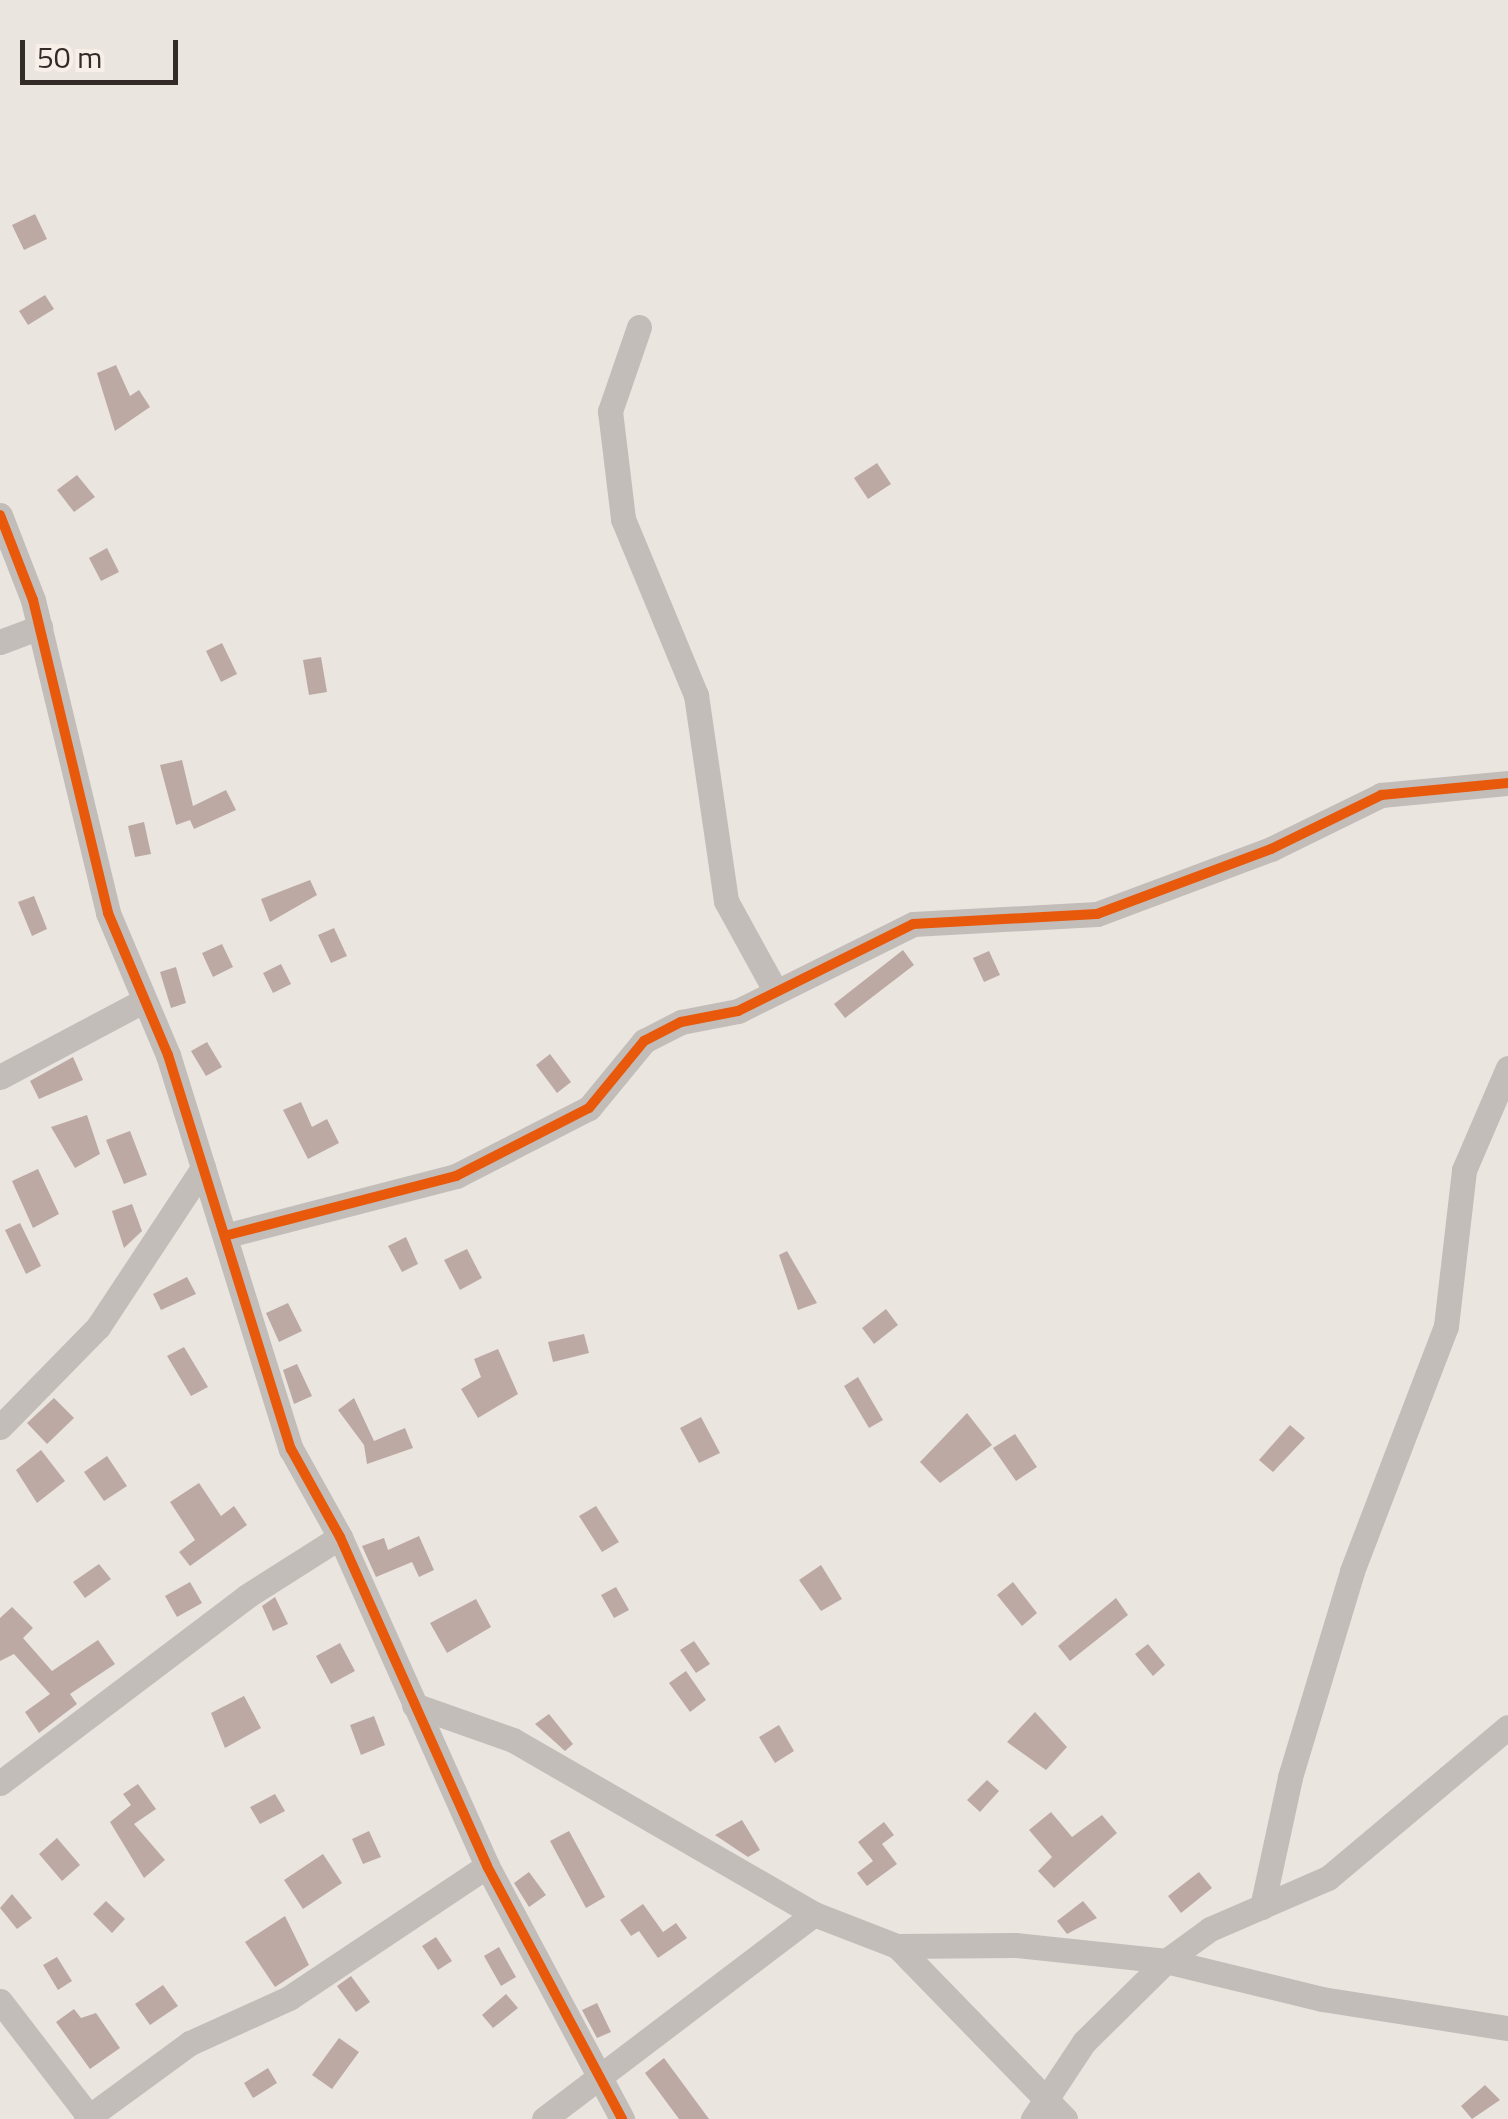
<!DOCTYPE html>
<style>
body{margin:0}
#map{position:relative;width:1508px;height:2119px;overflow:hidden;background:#ebe5e0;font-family:"Titillium Web",sans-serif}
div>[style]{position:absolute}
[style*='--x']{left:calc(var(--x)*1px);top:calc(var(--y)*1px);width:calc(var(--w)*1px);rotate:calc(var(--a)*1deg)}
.building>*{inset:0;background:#bca9a4}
.minor>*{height:25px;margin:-12.5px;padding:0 12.5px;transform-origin:12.5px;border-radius:12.5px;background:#c3bdba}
.cycleway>*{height:10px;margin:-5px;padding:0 5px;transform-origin:5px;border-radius:5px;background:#e8590c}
span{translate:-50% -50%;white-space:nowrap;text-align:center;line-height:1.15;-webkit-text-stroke:8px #f7efe8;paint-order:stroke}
.scale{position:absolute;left:20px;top:40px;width:158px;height:45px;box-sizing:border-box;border:5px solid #332b28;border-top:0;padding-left:12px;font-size:30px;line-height:35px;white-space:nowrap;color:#332b28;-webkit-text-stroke:8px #f7efe8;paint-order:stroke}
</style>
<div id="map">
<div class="building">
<i style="clip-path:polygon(35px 214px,47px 239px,24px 250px,12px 225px)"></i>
<i style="clip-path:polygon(45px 295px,54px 309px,28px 325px,19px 311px)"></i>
<i style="clip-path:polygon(116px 365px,130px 396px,139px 390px,150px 407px,115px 431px,97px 373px)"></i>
<i style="clip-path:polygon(877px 463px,891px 484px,868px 499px,854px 478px)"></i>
<i style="clip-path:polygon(77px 475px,95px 497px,74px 512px,57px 490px)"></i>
<i style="clip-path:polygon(107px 548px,119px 572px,101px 581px,89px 558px)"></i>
<i style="clip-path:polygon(222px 643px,237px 674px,221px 682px,206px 651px)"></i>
<i style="clip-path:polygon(321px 657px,327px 692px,309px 695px,303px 660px)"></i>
<i style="clip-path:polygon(182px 760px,193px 806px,226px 790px,236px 810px,194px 829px,190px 820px,176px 825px,160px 765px)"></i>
<i style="clip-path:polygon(144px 822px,151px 854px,135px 857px,128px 826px)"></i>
<i style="clip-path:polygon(310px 880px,317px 895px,270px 922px,261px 899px)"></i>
<i style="clip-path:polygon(34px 896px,47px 929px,32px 936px,18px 902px)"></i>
<i style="clip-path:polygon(334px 928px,347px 956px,331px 963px,318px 935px)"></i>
<i style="clip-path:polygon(222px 944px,233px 967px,213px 977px,202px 953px)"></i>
<i style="clip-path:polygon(903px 950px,914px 965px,845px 1018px,834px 1004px)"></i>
<i style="clip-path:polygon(989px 951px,1000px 975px,984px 982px,973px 958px)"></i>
<i style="clip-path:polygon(281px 964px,291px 984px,273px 993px,263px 973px)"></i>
<i style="clip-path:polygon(176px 967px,186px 1003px,171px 1008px,160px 972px)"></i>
<i style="clip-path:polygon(207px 1042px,222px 1067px,206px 1076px,191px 1051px)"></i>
<i style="clip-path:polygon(550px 1054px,571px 1082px,557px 1093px,536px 1065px)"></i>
<i style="clip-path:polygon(73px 1057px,83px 1080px,39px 1099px,30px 1081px)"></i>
<i style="clip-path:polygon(301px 1102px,312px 1127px,327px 1119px,339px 1143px,308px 1159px,283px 1110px)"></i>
<i style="clip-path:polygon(87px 1115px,100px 1154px,75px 1168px,51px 1127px)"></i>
<i style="clip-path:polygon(130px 1131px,147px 1175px,124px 1184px,106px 1140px)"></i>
<i style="clip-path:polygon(38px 1169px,59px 1214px,33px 1228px,12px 1181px)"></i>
<i style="clip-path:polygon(132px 1204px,142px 1231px,124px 1248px,112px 1211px)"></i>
<i style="clip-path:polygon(20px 1223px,41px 1266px,26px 1274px,5px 1230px)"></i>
<i style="clip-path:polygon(406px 1237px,418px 1264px,402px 1272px,388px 1246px)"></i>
<i style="clip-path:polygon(467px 1249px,482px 1278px,460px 1290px,444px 1260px)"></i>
<i style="clip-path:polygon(787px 1251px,817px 1303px,798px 1310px,779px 1255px)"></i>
<i style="clip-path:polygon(187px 1277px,196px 1294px,161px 1310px,153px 1294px)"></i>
<i style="clip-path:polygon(288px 1303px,302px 1331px,279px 1342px,266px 1313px)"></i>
<i style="clip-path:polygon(886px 1309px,898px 1325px,874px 1344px,862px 1328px)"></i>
<i style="clip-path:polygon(584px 1334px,589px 1353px,553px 1362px,548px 1342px)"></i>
<i style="clip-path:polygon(184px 1347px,208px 1387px,191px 1396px,167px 1356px)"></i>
<i style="clip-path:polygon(498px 1349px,518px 1394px,478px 1418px,461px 1389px,481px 1377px,474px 1359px)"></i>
<i style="clip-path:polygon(297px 1364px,312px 1396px,294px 1404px,283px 1370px)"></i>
<i style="clip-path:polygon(858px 1377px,883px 1420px,869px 1428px,844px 1386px)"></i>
<i style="clip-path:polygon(54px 1398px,74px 1418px,47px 1444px,27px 1423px)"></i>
<i style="clip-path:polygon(354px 1398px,374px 1441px,405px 1428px,413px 1448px,367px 1464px,364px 1445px,338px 1410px)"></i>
<i style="clip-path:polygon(967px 1413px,992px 1445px,940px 1483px,920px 1462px)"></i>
<i style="clip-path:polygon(701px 1417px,720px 1453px,699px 1463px,680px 1428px)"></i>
<i style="clip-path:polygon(1290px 1425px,1305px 1438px,1273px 1472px,1259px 1460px)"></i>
<i style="clip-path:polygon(1015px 1434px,1037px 1467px,1016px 1481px,993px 1448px)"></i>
<i style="clip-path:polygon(41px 1450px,65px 1481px,37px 1503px,16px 1470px)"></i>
<i style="clip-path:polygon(107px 1456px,127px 1486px,104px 1501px,84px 1472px)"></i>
<i style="clip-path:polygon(199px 1483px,221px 1516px,234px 1506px,247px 1525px,190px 1566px,179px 1552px,195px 1540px,170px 1502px)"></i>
<i style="clip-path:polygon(596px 1506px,619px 1542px,602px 1552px,579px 1516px)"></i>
<i style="clip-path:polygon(419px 1536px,434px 1570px,419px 1577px,412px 1562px,376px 1577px,362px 1546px,384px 1538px,388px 1550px)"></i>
<i style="clip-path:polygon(99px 1564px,111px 1579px,85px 1598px,73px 1582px)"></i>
<i style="clip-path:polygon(821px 1565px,842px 1599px,821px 1611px,799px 1580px)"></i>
<i style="clip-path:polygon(190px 1582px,202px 1603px,177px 1617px,165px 1596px)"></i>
<i style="clip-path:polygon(1013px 1582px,1037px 1613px,1022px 1626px,997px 1595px)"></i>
<i style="clip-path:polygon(616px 1587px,629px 1610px,614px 1618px,601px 1595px)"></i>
<i style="clip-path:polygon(275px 1597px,288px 1624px,273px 1631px,262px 1606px)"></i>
<i style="clip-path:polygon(1116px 1598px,1128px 1615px,1070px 1661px,1058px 1646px)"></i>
<i style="clip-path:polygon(476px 1599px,491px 1627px,447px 1653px,430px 1623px)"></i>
<i style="clip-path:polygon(12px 1607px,33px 1628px,23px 1638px,52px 1671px,98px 1640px,115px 1664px,70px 1694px,77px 1704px,39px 1733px,25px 1712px,50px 1694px,14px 1654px,0 1661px,0 1618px)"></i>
<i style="clip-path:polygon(694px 1641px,710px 1664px,696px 1673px,680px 1650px)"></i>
<i style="clip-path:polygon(340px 1643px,355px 1671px,331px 1684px,316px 1656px)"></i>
<i style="clip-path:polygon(1148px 1644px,1165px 1665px,1153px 1676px,1135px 1654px)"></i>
<i style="clip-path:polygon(686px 1671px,706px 1700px,690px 1712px,669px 1683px)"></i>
<i style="clip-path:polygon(244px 1696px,261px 1728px,225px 1748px,211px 1713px)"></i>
<i style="clip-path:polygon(1035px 1712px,1067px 1747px,1046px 1770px,1007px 1742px)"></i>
<i style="clip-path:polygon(549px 1714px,573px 1744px,565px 1751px,535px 1724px)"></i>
<i style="clip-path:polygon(374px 1716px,385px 1745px,361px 1755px,350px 1725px)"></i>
<i style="clip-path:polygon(779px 1725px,794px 1751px,775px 1763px,759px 1737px)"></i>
<i style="clip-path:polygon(987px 1780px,999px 1791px,980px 1812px,967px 1800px)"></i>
<i style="clip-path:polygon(138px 1784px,156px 1809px,134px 1824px,165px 1860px,144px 1878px,110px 1822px,131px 1805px,123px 1794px)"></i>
<i style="clip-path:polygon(275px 1794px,285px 1811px,260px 1824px,250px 1807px)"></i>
<i style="clip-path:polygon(1051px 1812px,1072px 1837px,1102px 1815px,1117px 1833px,1054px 1888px,1038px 1871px,1052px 1857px,1029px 1830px)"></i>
<i style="clip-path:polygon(742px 1820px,760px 1850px,748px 1857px,715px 1835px)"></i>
<i style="clip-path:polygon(884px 1822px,894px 1835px,882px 1844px,897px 1864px,867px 1886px,857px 1873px,873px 1861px,858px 1842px)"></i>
<i style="clip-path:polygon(369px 1831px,381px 1857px,363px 1864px,352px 1839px)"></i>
<i style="clip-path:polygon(569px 1831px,605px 1897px,586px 1908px,550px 1841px)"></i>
<i style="clip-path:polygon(57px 1838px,80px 1865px,62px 1881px,39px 1854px)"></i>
<i style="clip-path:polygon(323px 1854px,342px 1883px,303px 1909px,284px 1880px)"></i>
<i style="clip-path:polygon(529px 1872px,546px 1895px,529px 1907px,514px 1883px)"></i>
<i style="clip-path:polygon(1199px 1872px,1212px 1888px,1181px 1913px,1168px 1896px)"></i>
<i style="clip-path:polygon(12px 1894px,32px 1918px,17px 1929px,0 1908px)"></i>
<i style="clip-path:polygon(106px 1901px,125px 1919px,112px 1933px,93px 1914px)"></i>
<i style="clip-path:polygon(1083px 1901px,1097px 1918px,1067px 1934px,1057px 1921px)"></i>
<i style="clip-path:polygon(643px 1904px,663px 1932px,676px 1923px,687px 1938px,658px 1958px,639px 1931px,631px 1936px,620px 1920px)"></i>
<i style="clip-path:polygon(285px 1916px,309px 1965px,275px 1987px,245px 1942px)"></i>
<i style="clip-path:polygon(436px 1937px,452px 1961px,438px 1970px,422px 1946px)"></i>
<i style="clip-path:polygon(499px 1947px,516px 1977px,501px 1986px,484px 1956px)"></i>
<i style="clip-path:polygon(57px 1957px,72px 1981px,58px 1990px,43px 1965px)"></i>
<i style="clip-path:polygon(351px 1976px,370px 2002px,356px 2012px,337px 1986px)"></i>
<i style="clip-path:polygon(163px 1985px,178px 2006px,150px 2025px,135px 2004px)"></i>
<i style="clip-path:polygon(506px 1994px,518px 2008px,493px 2028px,482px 2015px)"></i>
<i style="clip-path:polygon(597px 2003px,611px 2032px,597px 2038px,582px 2010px)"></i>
<i style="clip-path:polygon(74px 2009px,81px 2018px,96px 2013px,120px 2048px,90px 2069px,56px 2022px)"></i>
<i style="clip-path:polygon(339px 2038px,359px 2052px,332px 2089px,312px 2075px)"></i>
<i style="clip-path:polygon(664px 2058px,709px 2119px,679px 2119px,645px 2073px)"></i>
<i style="clip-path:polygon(268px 2068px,277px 2083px,253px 2098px,244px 2083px)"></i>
<i style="clip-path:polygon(1485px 2085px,1500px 2100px,1472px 2119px,1461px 2106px)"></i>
</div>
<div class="minor">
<i style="--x:639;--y:327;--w:89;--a:109"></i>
<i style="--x:610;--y:411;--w:109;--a:83.1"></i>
<i style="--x:623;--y:519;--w:191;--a:67.5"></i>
<i style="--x:696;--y:695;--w:208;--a:81.7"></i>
<i style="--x:726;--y:901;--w:104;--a:61.2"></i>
<i style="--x:0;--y:515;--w:91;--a:68.8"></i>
<i style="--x:33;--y:600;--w:322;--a:76.5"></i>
<i style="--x:108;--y:913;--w:154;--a:67.1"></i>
<i style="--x:168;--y:1055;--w:413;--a:72.7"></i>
<i style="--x:291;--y:1449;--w:101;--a:60.9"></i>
<i style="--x:340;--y:1537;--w:360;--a:65.9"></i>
<i style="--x:487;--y:1866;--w:287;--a:61.9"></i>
<i style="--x:0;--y:642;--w:43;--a:-20.6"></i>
<i style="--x:0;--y:1077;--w:162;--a:-28"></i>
<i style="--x:228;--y:1235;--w:236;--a:-14.5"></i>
<i style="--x:456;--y:1176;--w:149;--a:-27.1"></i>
<i style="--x:589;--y:1108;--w:87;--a:-50.6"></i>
<i style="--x:644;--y:1041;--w:42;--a:-27.2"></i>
<i style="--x:681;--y:1022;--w:58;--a:-10.9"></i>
<i style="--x:738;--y:1011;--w:195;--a:-26.4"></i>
<i style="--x:913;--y:924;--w:184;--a:-3.1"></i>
<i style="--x:1097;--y:914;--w:186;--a:-20.5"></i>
<i style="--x:1271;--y:849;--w:123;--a:-26.1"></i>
<i style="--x:1381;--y:795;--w:128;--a:-5.4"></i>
<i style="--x:0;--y:1427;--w:140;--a:-45.6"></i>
<i style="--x:98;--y:1327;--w:191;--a:-56.6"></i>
<i style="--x:414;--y:1705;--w:105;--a:19.5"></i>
<i style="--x:513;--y:1740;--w:348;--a:30"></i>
<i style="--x:814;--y:1914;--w:89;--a:21.1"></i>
<i style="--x:897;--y:1946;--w:241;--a:45.8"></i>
<i style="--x:0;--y:1783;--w:310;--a:-37.1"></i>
<i style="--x:247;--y:1596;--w:110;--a:-32.4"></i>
<i style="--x:1262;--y:1907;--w:133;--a:-77.8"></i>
<i style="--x:1290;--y:1777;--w:215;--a:-73.2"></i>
<i style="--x:1352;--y:1571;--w:262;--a:-69"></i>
<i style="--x:1446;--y:1326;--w:157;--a:-83.4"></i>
<i style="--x:1464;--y:1170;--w:111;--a:-66.7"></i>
<i style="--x:897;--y:1946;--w:118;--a:-0.5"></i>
<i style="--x:1015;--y:1945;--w:152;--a:6"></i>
<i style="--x:1166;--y:1961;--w:161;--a:13.7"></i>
<i style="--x:1322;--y:1999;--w:188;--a:8.9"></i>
<i style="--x:0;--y:2001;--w:149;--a:52.4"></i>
<i style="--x:86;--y:2119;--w:129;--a:-36.2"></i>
<i style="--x:190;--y:2043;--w:109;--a:-24.4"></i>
<i style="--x:289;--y:1998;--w:238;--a:-33.7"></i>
<i style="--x:544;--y:2119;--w:339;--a:-37.2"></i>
<i style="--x:1033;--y:2119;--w:92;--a:-56.5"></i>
<i style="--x:1084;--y:2042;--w:115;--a:-44.6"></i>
<i style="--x:1166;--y:1961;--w:54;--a:-36"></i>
<i style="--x:1210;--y:1929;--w:129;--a:-23.4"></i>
<i style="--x:1328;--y:1878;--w:235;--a:-40"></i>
</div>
<div class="cycleway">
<i style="--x:0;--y:515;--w:91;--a:68.8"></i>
<i style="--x:33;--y:600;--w:322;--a:76.5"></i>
<i style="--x:108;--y:913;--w:154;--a:67.1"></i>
<i style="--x:168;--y:1055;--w:413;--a:72.7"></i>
<i style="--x:291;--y:1449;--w:101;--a:60.9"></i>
<i style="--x:340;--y:1537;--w:360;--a:65.9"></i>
<i style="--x:487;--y:1866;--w:287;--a:61.9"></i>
<i style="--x:228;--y:1235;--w:236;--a:-14.5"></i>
<i style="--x:456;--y:1176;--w:149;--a:-27.1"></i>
<i style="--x:589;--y:1108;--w:87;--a:-50.6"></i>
<i style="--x:644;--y:1041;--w:42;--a:-27.2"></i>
<i style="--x:681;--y:1022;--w:58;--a:-10.9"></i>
<i style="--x:738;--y:1011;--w:195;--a:-26.4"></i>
<i style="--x:913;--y:924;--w:184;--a:-3.1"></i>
<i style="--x:1097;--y:914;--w:186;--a:-20.5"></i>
<i style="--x:1271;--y:849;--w:123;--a:-26.1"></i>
<i style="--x:1381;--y:795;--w:128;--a:-5.4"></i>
</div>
<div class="scale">50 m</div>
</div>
